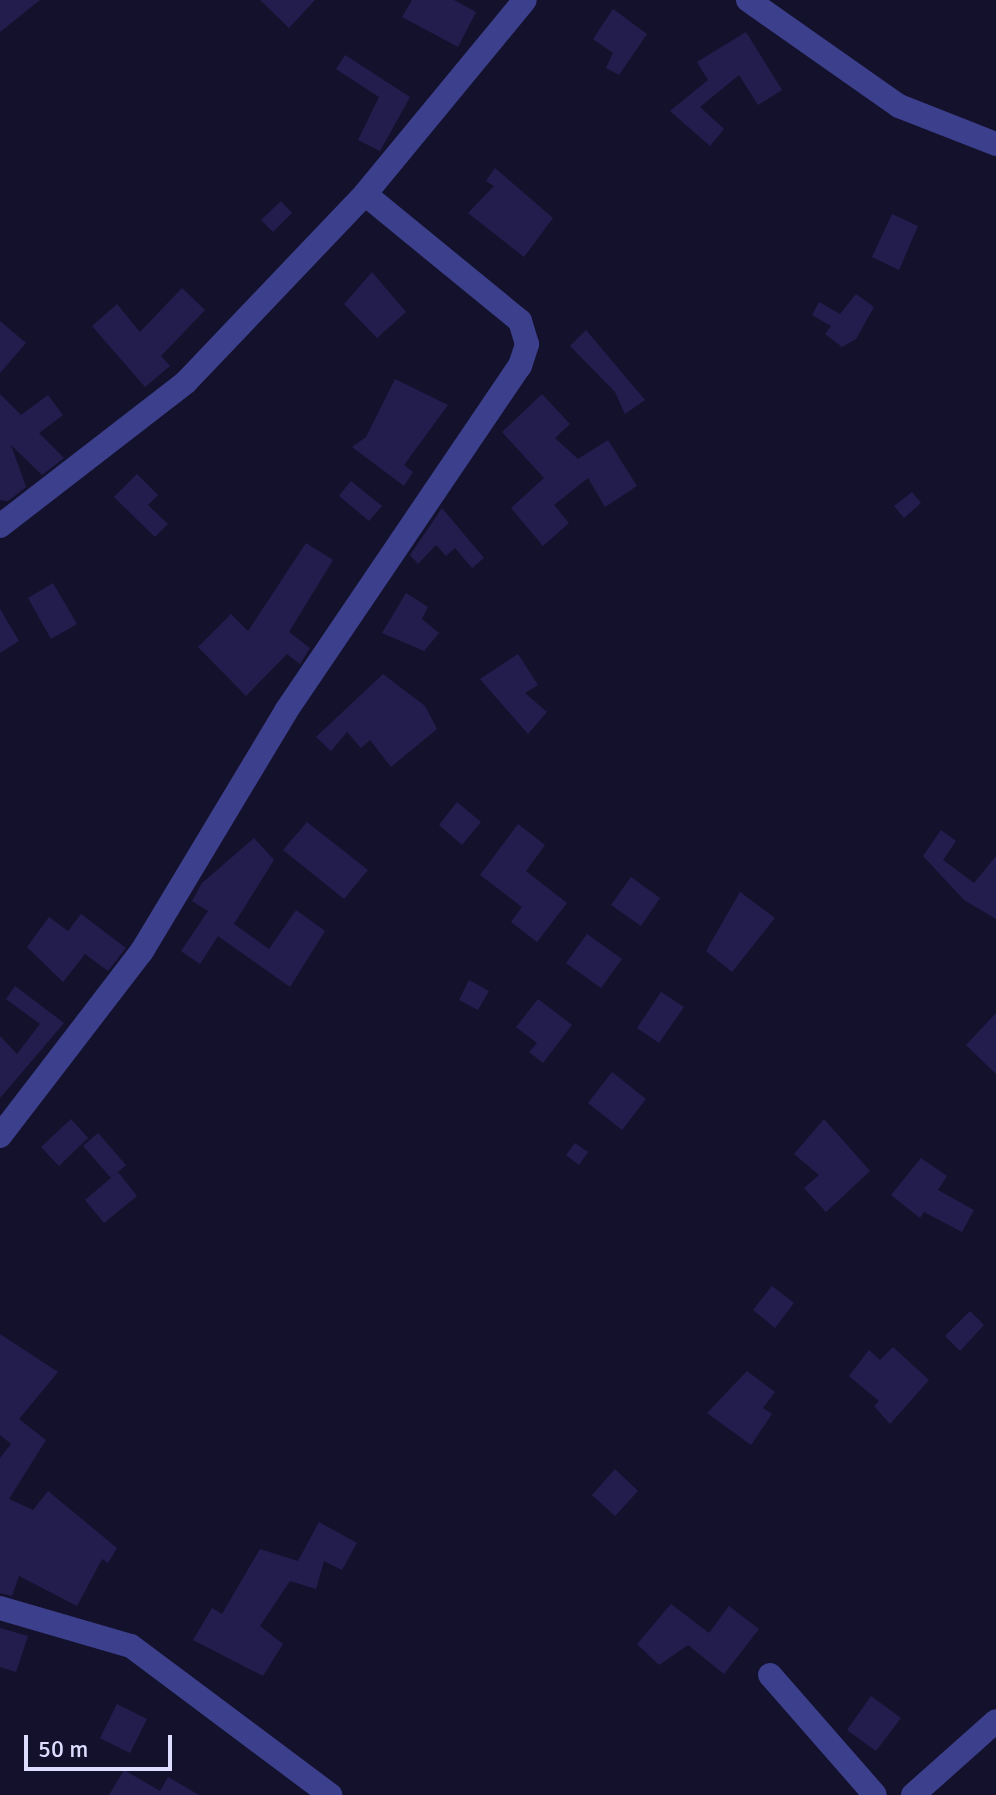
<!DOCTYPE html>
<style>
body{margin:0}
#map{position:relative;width:996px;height:1795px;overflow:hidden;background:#14112c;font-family:Signika,sans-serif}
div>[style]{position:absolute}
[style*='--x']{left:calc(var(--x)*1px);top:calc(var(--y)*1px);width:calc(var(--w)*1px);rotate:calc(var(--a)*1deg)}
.building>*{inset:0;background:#231d4e}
.minor>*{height:24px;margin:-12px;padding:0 12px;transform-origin:12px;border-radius:12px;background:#3c3f8c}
span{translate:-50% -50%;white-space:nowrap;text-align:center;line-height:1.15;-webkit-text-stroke:7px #14112c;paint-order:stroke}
.scale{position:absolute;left:24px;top:1735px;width:148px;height:36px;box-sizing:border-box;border:4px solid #deddff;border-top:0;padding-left:10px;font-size:24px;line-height:28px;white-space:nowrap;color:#deddff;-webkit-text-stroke:6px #14112c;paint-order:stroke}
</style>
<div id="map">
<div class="building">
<i style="clip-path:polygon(0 0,40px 0,0 32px)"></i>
<i style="clip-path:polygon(260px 0,315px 0,289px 28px)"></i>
<i style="clip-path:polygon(412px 0,454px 0,476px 12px,458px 47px,402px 17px)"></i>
<i style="clip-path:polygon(613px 9px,647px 34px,619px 75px,606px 68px,613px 53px,593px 39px)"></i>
<i style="clip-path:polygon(746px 32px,782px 90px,758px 105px,739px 75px,700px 107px,724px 129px,710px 146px,670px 111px,708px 80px,697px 62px)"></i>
<i style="clip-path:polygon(345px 55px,410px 97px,380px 151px,358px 140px,379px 97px,336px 69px)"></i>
<i style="clip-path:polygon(495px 168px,553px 218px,524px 257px,468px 213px,494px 186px,486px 181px)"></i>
<i style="clip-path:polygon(281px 201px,292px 213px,273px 232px,261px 220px)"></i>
<i style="clip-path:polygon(892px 214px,918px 226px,899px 270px,872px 257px)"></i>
<i style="clip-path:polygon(372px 272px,406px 312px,377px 338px,344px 304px)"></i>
<i style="clip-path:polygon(182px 288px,205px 310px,161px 356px,170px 366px,145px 387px,92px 326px,117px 304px,140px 332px)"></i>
<i style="clip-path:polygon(856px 294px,874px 307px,856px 339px,842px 347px,825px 334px,831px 326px,812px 315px,819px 302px,840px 314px)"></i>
<i style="clip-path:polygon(0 321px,26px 343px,0 373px)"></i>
<i style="clip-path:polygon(586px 330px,645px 400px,625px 414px,615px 392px,570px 346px)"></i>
<i style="clip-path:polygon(395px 379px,448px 405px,404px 465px,413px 472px,404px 486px,352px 447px,366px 437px)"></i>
<i style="clip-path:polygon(0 394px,21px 415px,48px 395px,63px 415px,39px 433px,64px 458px,42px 475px,11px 445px,26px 487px,8px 501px,0 500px)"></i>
<i style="clip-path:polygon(542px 394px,570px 424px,555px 438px,578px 459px,608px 440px,637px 486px,605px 507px,588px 478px,554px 505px,569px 523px,543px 546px,511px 508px,544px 478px,502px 432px)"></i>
<i style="clip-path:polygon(137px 474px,158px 495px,148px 505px,168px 524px,155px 537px,114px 497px)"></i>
<i style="clip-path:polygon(351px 481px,382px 506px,369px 521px,339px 496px)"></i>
<i style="clip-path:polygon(912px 492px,921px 503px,904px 518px,894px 506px)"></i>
<i style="clip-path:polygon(442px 508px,484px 558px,472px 568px,455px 548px,446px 556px,436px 545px,418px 564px,410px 555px)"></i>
<i style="clip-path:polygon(306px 543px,333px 560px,289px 632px,310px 648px,300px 664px,287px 654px,246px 696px,198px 647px,231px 614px,248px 631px)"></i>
<i style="clip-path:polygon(53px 583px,77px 624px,51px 639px,28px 598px)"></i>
<i style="clip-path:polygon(406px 593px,428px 607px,422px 619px,439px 633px,424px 651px,382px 633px)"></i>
<i style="clip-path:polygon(0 609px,19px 641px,0 653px)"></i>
<i style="clip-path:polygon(518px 654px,538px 685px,525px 693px,547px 712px,528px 734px,480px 679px)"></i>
<i style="clip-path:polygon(383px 674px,425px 706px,437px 729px,391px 767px,370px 740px,361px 748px,347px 732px,331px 751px,316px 737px)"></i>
<i style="clip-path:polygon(457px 802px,481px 822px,462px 845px,439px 825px)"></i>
<i style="clip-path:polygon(307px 822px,368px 870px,344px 899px,283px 850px)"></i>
<i style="clip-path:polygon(518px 824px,545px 845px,526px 871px,567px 903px,537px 942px,511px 922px,522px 907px,480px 875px)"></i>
<i style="clip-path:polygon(941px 830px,956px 841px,943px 860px,974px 883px,996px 856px,996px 919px,964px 900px,923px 856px)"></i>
<i style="clip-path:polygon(254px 838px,274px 860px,234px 924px,269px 949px,296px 910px,325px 931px,290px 987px,218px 936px,200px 964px,181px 951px,208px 911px,192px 901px,202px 883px)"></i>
<i style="clip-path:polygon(631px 877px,660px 898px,641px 926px,611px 905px)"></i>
<i style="clip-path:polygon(740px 892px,775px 918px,732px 972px,706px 951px)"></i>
<i style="clip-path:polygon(81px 914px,126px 948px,108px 971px,85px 954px,63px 982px,27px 947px,49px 917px,68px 931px)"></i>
<i style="clip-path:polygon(587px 934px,622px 959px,601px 988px,566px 963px)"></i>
<i style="clip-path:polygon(469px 980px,489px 991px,478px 1010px,459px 1000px)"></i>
<i style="clip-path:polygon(15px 986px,64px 1023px,0 1098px,0 1036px,17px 1054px,40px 1024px,6px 999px)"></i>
<i style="clip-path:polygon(661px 992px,684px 1007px,659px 1043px,637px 1028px)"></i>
<i style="clip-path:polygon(538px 999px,572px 1025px,543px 1063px,529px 1052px,537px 1043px,516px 1027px)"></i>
<i style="clip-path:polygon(996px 1013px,996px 1074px,966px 1045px)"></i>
<i style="clip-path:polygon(612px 1072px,646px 1099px,622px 1130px,588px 1103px)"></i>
<i style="clip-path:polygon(71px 1119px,88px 1138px,59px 1166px,41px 1147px)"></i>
<i style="clip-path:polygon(824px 1119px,870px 1171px,826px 1212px,804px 1188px,819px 1175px,794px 1154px)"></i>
<i style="clip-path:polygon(98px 1133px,126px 1165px,111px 1178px,83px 1146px)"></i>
<i style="clip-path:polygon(575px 1143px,588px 1152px,579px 1165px,566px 1155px)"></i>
<i style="clip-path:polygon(921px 1158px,947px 1176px,938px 1190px,974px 1210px,962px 1232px,924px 1212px,920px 1218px,891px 1195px)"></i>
<i style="clip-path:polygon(118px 1172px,137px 1196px,104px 1223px,85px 1200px)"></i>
<i style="clip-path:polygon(772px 1286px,794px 1303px,775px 1328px,753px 1310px)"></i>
<i style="clip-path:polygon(970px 1311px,984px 1325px,960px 1351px,945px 1336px)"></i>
<i style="clip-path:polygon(0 1334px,58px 1372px,19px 1419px,46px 1440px,9px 1499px,33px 1510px,48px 1491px,117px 1548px,108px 1563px,102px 1559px,77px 1606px,19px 1576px,12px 1596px,0 1593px,0 1458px,11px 1444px,0 1435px)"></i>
<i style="clip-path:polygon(893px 1347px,929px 1380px,890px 1424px,874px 1406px,879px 1401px,849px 1376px,869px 1350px,880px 1360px)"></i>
<i style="clip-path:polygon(747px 1371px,775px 1392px,763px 1408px,772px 1414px,751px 1445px,707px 1413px)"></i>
<i style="clip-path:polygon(615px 1469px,638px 1491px,615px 1516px,592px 1495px)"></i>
<i style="clip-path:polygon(319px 1522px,357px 1543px,342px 1570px,324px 1561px,316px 1589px,290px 1581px,260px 1626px,283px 1644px,263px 1676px,193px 1640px,212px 1608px,222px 1614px,260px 1549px,298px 1561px)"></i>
<i style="clip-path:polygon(671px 1604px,709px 1633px,729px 1606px,759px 1629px,724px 1674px,688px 1645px,659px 1665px,637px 1644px)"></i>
<i style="clip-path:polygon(0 1628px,28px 1636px,16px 1672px,0 1667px)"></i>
<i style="clip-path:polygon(871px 1696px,901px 1718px,876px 1751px,847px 1730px)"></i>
<i style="clip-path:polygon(117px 1704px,147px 1719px,130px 1753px,100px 1738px)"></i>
<i style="clip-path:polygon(124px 1770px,160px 1791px,168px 1777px,199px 1795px,109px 1795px)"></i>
</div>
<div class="minor">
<i style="--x:748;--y:0;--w:184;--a:35.1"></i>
<i style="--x:899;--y:106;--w:104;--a:21.4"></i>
<i style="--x:0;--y:526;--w:235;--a:-37.7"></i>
<i style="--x:186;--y:382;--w:260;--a:-46.4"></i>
<i style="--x:365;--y:194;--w:251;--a:-50.5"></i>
<i style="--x:0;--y:1136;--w:233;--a:-52.5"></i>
<i style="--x:142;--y:951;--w:280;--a:-59"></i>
<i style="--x:286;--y:711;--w:417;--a:-55.9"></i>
<i style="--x:520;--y:366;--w:23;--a:-72"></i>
<i style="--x:527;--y:344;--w:24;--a:-107"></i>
<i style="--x:520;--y:321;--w:200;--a:-140.7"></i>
<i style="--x:0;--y:1608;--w:136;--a:16.2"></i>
<i style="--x:131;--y:1646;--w:249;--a:36.8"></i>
<i style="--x:770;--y:1675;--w:159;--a:48.8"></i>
<i style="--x:913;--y:1795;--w:111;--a:-41.7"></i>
</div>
<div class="scale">50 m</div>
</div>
